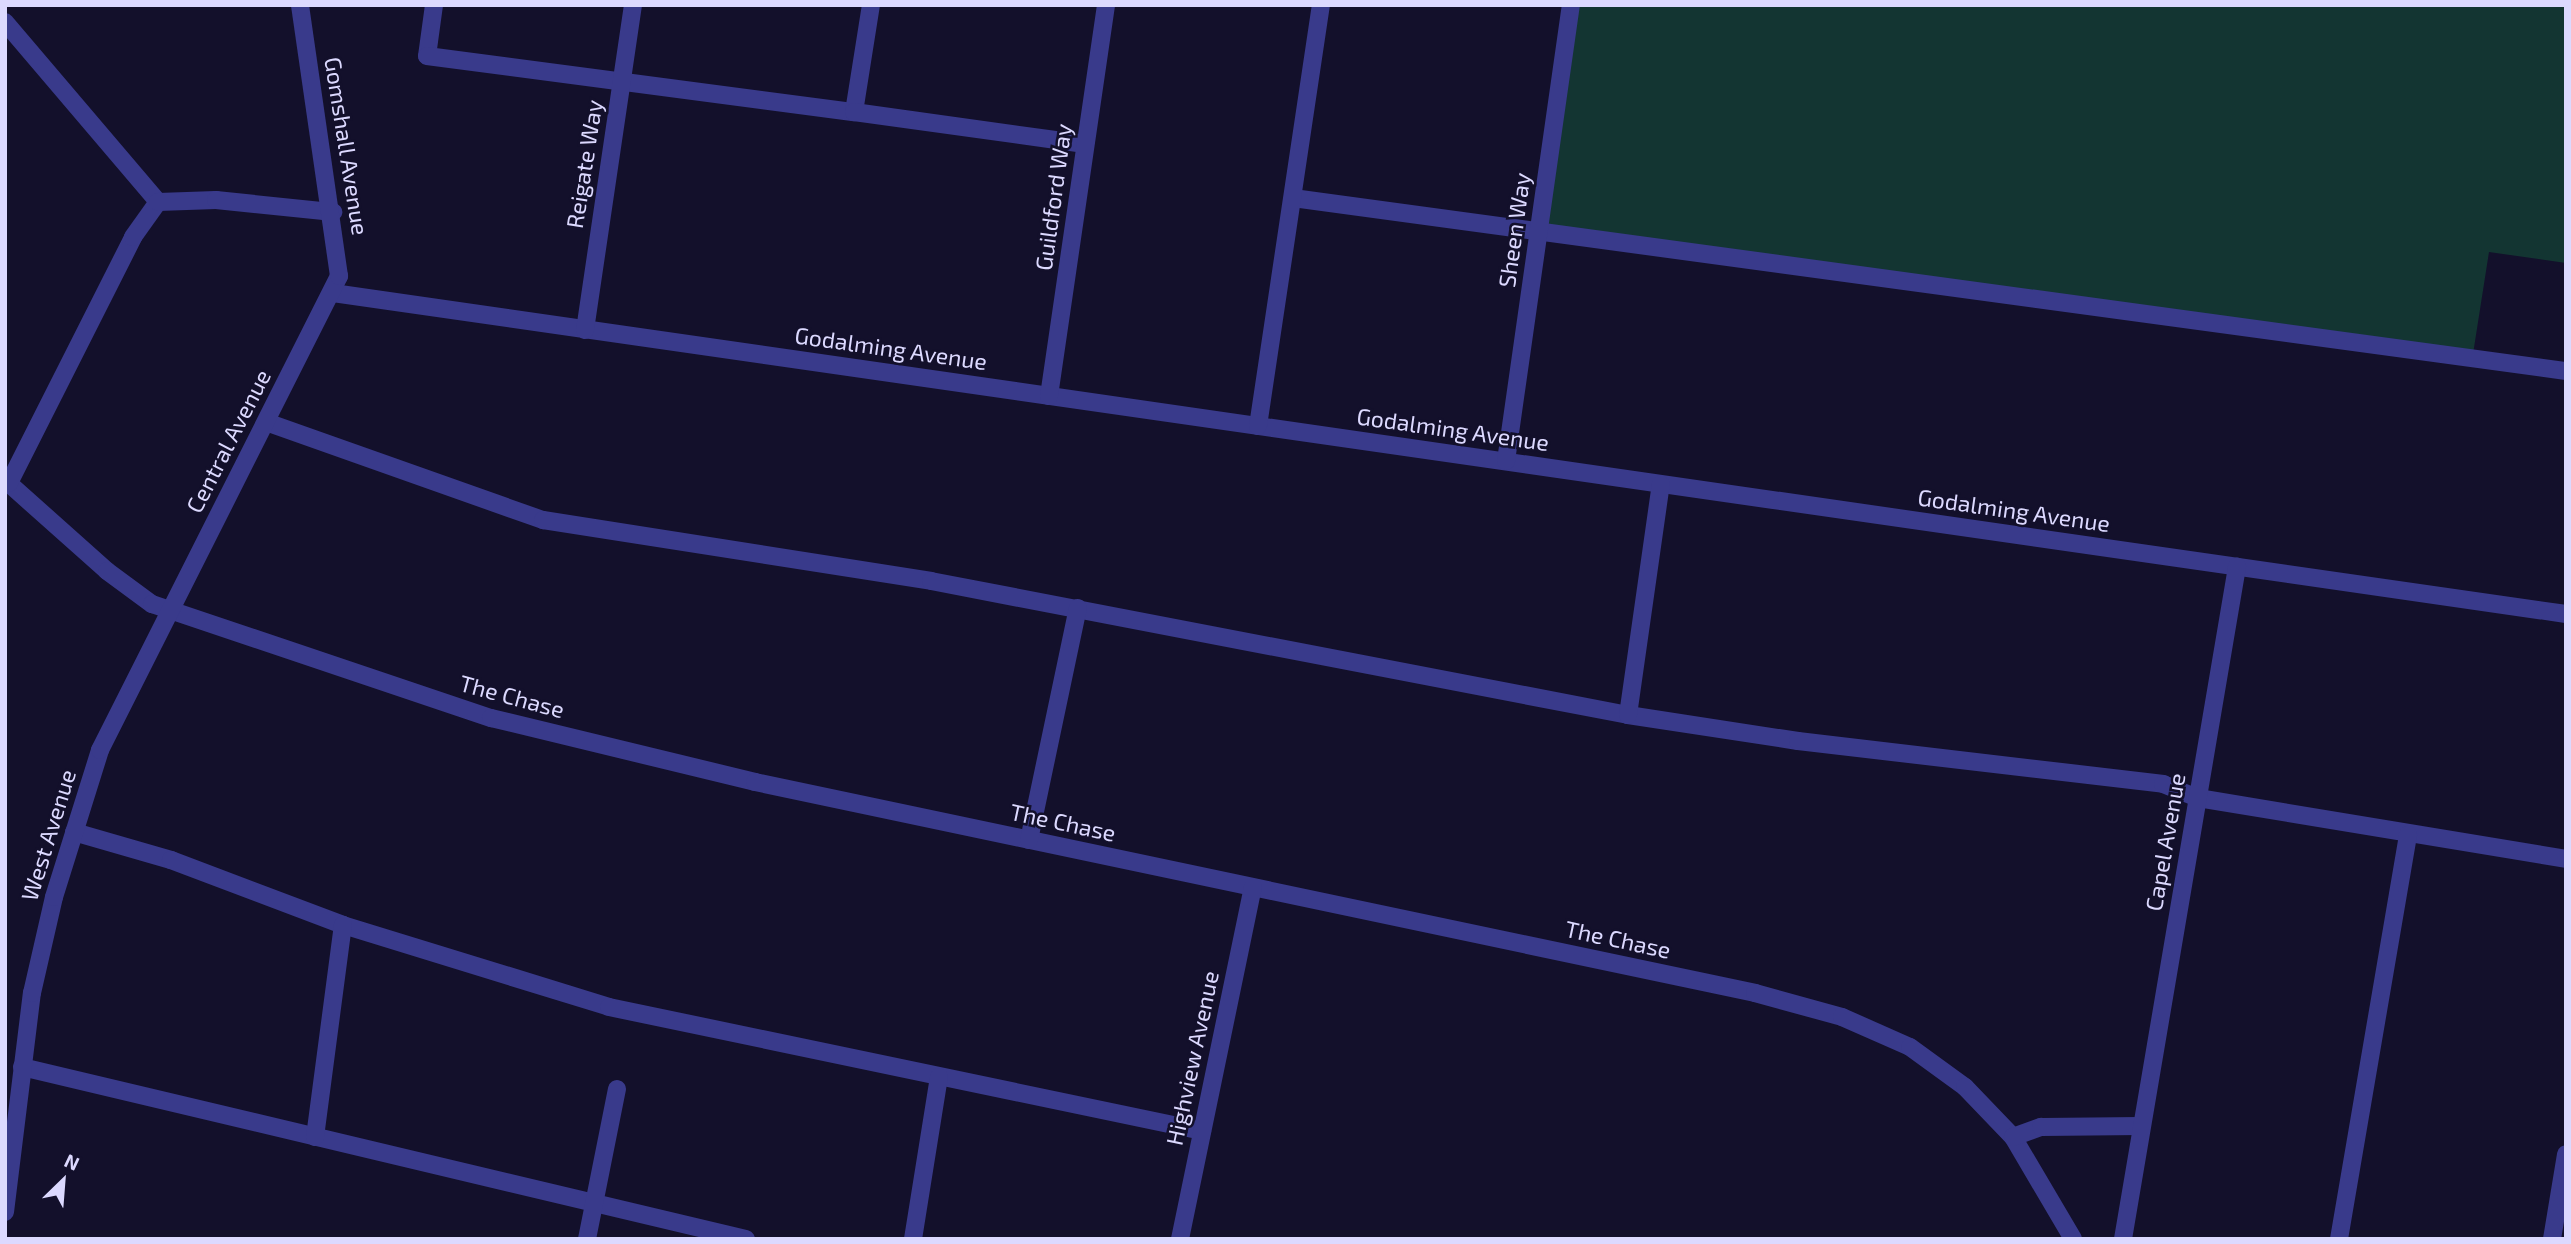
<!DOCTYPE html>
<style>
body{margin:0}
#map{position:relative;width:2571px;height:1244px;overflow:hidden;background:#13102b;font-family:"Exo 2",sans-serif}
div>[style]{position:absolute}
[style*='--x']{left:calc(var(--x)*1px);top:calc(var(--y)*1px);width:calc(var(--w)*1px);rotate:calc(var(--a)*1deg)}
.green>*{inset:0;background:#133532}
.minor>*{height:18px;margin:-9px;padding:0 9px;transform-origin:9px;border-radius:9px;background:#393a8b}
span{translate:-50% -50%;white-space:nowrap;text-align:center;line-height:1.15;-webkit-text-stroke:5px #13102b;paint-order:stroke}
.street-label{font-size:23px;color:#dcd9ff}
.frame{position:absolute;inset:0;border:7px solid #dcd9ff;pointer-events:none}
.north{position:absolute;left:28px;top:1146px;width:70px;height:70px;-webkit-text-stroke:5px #13102b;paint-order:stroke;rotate:25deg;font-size:19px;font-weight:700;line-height:28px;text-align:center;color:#dcd9ff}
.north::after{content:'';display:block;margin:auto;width:24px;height:32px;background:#dcd9ff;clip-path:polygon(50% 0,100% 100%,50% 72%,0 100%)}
</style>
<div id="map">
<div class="green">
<i style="clip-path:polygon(1571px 5px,2566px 5px,2566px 263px,2489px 252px,2473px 354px,1538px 231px)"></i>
</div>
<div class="minor">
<i style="--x:434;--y:5;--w:51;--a:97.8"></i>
<i style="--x:427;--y:56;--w:431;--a:7.5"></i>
<i style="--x:854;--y:112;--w:108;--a:-81"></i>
<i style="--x:5;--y:22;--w:236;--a:49.6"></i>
<i style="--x:854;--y:112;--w:233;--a:7.9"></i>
<i style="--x:1293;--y:198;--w:1285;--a:7.74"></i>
<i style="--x:333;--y:293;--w:2256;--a:8.18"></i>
<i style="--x:585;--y:330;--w:329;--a:-81.6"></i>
<i style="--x:1049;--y:396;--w:395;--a:-81.7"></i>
<i style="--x:266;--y:422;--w:294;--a:19.5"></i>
<i style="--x:543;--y:520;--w:393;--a:8.9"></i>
<i style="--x:931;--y:581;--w:710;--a:10.88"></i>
<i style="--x:1628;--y:715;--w:172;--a:8.7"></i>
<i style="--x:1798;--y:741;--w:368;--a:6.7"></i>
<i style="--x:2163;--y:784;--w:38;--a:22"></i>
<i style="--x:2198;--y:798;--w:373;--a:9.4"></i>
<i style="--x:1258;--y:426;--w:426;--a:-81.5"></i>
<i style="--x:1506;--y:461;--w:461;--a:-81.9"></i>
<i style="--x:5;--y:480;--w:137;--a:41.7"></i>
<i style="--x:107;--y:571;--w:56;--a:36.3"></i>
<i style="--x:152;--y:604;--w:358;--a:18.6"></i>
<i style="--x:491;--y:718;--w:272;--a:13.6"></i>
<i style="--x:755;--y:782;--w:1022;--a:11.91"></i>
<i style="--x:1755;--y:993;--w:90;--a:15.4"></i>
<i style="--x:1842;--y:1017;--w:74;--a:23.8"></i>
<i style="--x:1910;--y:1047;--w:68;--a:36"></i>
<i style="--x:1965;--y:1087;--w:69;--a:46.2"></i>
<i style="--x:2013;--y:1137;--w:118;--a:59.5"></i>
<i style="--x:9;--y:483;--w:275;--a:-63.2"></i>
<i style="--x:133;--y:237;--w:43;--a:-54.5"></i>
<i style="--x:158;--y:202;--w:58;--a:-2"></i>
<i style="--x:216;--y:200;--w:118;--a:5.9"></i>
<i style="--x:1628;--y:715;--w:233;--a:-81.9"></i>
<i style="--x:74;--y:832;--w:101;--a:16.1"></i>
<i style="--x:171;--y:860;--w:184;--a:20.7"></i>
<i style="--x:343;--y:925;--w:278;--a:17.1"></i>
<i style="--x:609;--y:1007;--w:606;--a:11.81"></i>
<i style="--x:1029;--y:840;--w:237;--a:-78.1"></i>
<i style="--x:22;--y:1067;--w:744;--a:13.36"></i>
<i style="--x:315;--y:1137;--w:214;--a:-82.5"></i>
<i style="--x:2013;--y:1137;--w:30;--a:-20"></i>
<i style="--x:2041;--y:1127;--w:100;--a:-0.6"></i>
<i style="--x:5;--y:1212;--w:221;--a:-83"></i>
<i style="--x:32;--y:993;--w:98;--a:-77.1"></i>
<i style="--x:54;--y:897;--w:154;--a:-72.6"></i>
<i style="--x:100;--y:750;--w:531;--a:-63.24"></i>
<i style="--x:339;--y:276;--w:274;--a:-98.2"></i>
<i style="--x:587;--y:1239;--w:153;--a:-78.7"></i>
<i style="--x:913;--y:1239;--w:164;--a:-80.9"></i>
<i style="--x:1180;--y:1239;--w:359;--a:-78.3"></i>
<i style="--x:2123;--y:1239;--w:682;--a:-80.37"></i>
<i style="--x:2339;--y:1239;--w:410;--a:-80.3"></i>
<i style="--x:2552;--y:1239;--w:86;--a:-80.6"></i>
</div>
<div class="street-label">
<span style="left:347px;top:146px;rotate:81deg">Gomshall Avenue</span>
<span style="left:584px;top:164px;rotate:-81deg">Reigate Way</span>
<span style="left:1053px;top:197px;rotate:-82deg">Guildford Way</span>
<span style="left:1514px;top:230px;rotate:-82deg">Sheen Way</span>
<span style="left:891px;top:348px;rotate:8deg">Godalming Avenue</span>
<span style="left:1453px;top:429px;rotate:8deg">Godalming Avenue</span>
<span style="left:228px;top:441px;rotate:-63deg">Central Avenue</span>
<span style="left:2014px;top:510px;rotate:8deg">Godalming Avenue</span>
<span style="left:512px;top:696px;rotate:15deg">The Chase</span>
<span style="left:1063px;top:822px;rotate:12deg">The Chase</span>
<span style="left:48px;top:835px;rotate:-73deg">West Avenue</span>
<span style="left:2165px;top:842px;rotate:-80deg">Capel Avenue</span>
<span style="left:1618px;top:939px;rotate:12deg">The Chase</span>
<span style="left:1192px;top:1058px;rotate:-78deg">Highview Avenue</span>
</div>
<div class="frame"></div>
<div class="north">N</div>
</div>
